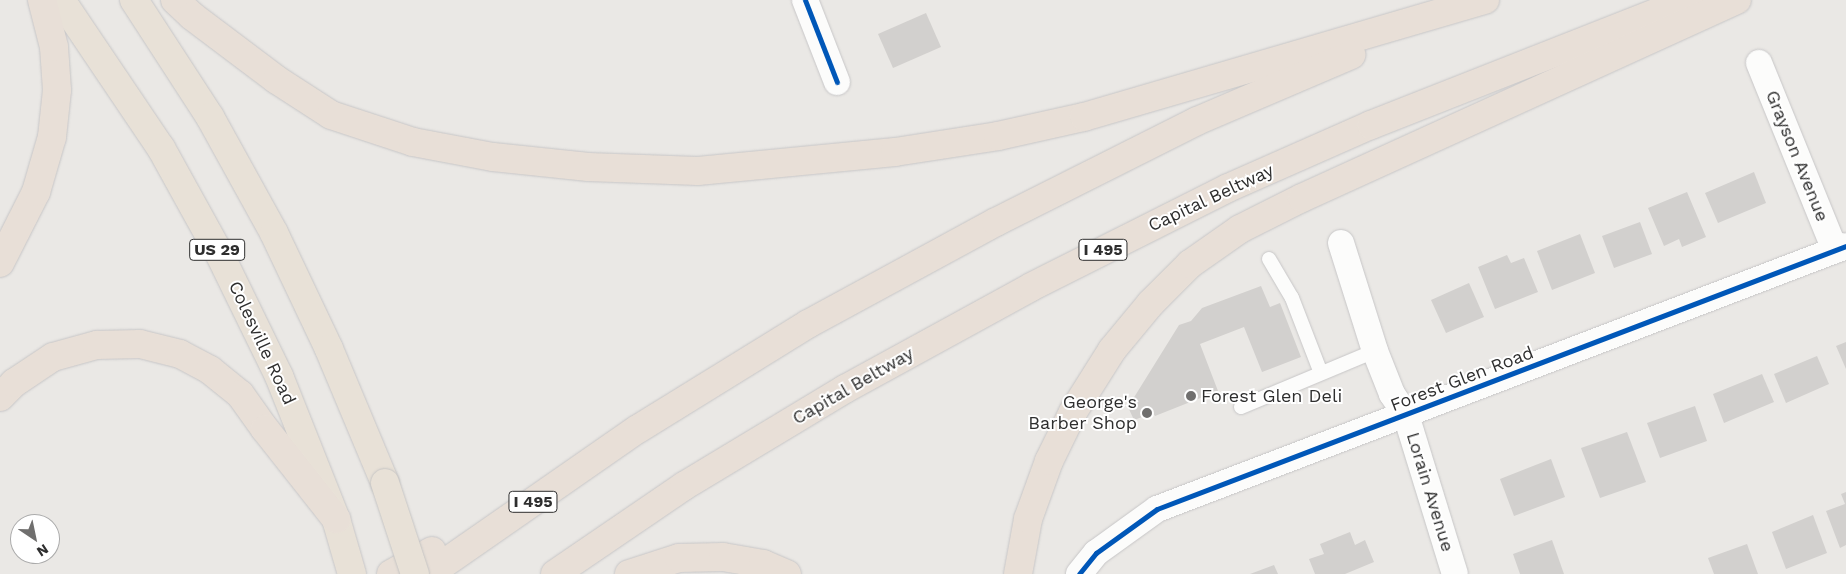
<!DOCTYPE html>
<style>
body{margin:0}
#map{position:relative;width:1846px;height:574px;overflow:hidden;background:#eae8e5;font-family:"Work Sans",sans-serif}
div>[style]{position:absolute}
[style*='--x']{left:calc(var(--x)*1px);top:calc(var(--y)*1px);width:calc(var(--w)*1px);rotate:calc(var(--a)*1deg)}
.building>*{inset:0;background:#d2d0ce}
.roads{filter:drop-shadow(0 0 1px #c7c6c7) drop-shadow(0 0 1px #c7c6c7)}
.service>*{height:14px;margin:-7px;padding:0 7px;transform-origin:7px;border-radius:7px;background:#fcfcfb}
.minor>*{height:26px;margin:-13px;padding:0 13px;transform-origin:13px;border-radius:13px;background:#fcfcfb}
.trunk>*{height:28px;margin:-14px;padding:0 14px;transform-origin:14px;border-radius:14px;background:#e8e1d7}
.motorway>*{height:28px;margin:-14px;padding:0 14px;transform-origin:14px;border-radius:14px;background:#e8dfd7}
.bridges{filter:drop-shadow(0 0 1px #c6c5c4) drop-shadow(0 0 1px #c6c5c4)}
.trunk-bridge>*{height:28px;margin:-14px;padding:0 14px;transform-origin:14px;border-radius:14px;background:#e8e1d7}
.cycleway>*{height:5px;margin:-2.5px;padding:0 2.5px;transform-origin:2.5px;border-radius:2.5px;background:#0057b8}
.dots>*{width:14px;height:14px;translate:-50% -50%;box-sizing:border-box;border:2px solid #fff;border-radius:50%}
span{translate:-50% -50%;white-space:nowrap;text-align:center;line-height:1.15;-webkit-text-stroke:4px #fff;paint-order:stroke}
.shield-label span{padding:1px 4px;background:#fff;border:1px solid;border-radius:4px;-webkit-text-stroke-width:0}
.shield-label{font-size:16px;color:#2e2e2e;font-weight:700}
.street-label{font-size:18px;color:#2e2e2e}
.poi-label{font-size:18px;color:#2e2e2e}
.left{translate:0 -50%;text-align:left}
.right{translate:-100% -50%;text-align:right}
.north{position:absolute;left:10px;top:514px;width:50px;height:50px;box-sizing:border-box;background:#fff;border:1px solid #ababab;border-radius:50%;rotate:146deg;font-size:14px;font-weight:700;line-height:20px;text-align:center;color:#2e2e2e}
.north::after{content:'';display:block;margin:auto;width:18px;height:22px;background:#706f6e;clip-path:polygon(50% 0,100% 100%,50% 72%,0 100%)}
</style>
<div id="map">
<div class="building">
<i style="clip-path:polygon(926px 13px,941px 47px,893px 68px,878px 34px)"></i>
<i style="clip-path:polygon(1754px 172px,1766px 203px,1718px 223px,1705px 193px)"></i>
<i style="clip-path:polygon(1687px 192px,1706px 237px,1682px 247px,1679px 239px,1664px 246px,1648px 208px)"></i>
<i style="clip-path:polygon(1640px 222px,1652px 254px,1614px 268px,1602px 236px)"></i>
<i style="clip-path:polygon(1580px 234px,1595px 273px,1552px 290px,1537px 251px)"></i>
<i style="clip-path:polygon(1507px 255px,1511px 263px,1524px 258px,1538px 292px,1495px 309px,1478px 267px)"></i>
<i style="clip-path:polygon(1469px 283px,1484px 317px,1446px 333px,1431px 300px)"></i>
<i style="clip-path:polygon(1261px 286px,1270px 307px,1280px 303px,1301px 357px,1262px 372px,1244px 327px,1200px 344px,1218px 391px,1155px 416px,1153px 413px,1134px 420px,1128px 407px,1179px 325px,1191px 321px,1202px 308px)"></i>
<i style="clip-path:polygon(1846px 342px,1846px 369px,1836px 346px)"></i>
<i style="clip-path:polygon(1817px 356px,1829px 384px,1786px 403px,1774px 374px)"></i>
<i style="clip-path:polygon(1762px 374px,1774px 402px,1724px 423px,1713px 394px)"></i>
<i style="clip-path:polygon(1695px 406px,1707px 441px,1660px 458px,1647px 423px)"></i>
<i style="clip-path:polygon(1627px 432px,1646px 482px,1600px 498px,1581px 448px)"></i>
<i style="clip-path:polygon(1551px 459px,1565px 497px,1514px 516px,1500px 479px)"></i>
<i style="clip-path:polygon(1846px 492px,1846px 545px,1840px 548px,1826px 511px,1845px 504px,1841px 494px)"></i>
<i style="clip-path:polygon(1813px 515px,1827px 553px,1786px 569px,1772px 532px)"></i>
<i style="clip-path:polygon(1350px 532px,1355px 545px,1365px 540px,1374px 562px,1345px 574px,1315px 574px,1309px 559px,1324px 554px,1320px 544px)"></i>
<i style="clip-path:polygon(1552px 540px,1564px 574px,1520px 574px,1513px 554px)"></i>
<i style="clip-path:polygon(1747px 544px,1758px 574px,1714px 574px,1708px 558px)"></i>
<i style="clip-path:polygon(1274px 565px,1278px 574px,1250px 574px)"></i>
</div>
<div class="roads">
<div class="service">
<i style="--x:1269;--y:259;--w:45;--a:59.5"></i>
<i style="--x:1292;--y:298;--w:80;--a:68.9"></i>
<i style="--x:1241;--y:407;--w:145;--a:-22.7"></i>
</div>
<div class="minor">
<i style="--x:805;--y:0;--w:88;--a:68.7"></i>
<i style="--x:1759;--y:63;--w:202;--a:67.9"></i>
<i style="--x:1341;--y:243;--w:113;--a:72.5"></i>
<i style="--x:1375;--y:351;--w:46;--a:68.4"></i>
<i style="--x:1392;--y:394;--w:25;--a:56"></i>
<i style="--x:1406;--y:415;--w:166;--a:72.9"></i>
<i style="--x:1079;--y:574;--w:27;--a:-51"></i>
<i style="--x:1096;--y:553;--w:75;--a:-35.8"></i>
<i style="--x:1157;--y:509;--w:737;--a:-20.89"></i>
</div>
<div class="trunk">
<i style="--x:61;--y:0;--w:179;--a:56"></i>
<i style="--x:161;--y:148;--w:122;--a:61.1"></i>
<i style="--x:220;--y:255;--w:135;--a:64"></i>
<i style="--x:279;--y:376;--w:154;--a:68.3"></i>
<i style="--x:336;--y:519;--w:57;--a:73.8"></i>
<i style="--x:134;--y:0;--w:140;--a:57"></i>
<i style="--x:210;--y:117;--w:132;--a:61.1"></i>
<i style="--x:274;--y:233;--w:128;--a:64.6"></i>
<i style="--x:329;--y:349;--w:145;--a:67.3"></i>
</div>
<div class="motorway">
<i style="--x:175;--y:0;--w:23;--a:43"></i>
<i style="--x:192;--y:16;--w:106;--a:37"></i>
<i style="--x:277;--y:80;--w:64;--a:32.9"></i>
<i style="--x:331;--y:115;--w:86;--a:18.2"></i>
<i style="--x:413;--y:142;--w:81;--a:10.6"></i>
<i style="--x:493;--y:157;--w:96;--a:6"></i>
<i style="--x:588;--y:167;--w:110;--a:2.1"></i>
<i style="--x:698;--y:171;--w:198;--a:-5.5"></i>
<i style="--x:895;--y:152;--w:104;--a:-8.8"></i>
<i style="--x:998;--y:136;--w:88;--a:-12.5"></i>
<i style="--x:1084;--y:117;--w:418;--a:-16.3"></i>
<i style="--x:0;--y:263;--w:80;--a:-63.1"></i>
<i style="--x:36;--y:192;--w:57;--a:-73.8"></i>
<i style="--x:52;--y:137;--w:47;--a:-83.9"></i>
<i style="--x:57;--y:90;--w:43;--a:-94"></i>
<i style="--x:54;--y:47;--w:49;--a:-104.3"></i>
<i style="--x:0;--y:397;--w:20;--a:-45"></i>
<i style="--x:14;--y:383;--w:47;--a:-33.7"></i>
<i style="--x:53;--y:357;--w:46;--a:-15.3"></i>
<i style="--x:97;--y:345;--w:43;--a:-1.3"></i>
<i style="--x:140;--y:344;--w:41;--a:14"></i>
<i style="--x:180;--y:354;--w:34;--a:28"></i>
<i style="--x:210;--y:370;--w:38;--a:39"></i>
<i style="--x:240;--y:394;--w:43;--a:54.5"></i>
<i style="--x:265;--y:429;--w:115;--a:51.7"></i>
<i style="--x:391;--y:574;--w:47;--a:-29.3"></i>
<i style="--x:429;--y:574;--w:254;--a:-34.8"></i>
<i style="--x:638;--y:429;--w:200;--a:-31.7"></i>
<i style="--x:808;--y:324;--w:214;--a:-28.5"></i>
<i style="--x:996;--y:222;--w:225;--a:-26.7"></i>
<i style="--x:1197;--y:121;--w:168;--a:-23.2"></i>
<i style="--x:555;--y:574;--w:156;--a:-34.3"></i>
<i style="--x:684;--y:486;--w:188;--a:-31.1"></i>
<i style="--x:845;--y:389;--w:212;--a:-28.7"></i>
<i style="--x:1031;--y:287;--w:220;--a:-26.7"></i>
<i style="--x:1228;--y:188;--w:156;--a:-23.8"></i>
<i style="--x:1371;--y:125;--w:342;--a:-21.5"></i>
<i style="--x:629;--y:574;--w:52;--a:-17.7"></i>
<i style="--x:679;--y:558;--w:44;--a:-1.3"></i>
<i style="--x:723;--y:557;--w:41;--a:9.9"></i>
<i style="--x:763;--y:564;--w:26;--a:23"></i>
<i style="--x:1018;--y:574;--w:56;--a:-79.7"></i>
<i style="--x:1028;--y:519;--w:62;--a:-70.1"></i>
<i style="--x:1049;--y:461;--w:55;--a:-63.9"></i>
<i style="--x:1073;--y:412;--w:73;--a:-57.8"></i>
<i style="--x:1112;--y:350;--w:61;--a:-50.3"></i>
<i style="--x:1151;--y:303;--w:55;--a:-45"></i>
<i style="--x:1190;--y:264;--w:61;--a:-35"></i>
<i style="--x:1240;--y:229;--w:69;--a:-26.6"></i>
<i style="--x:1302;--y:198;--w:478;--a:-24.5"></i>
</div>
</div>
<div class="bridges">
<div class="trunk-bridge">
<i style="--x:385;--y:483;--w:96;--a:71.8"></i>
</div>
</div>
<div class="cycleway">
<i style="--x:805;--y:0;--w:88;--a:68.7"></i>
<i style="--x:1079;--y:574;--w:27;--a:-51"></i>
<i style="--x:1096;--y:553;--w:75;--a:-35.8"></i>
<i style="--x:1157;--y:509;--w:737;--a:-20.89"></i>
</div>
<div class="dots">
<i style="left:1191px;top:396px;background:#706f6e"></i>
<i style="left:1147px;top:413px;background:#706f6e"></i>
</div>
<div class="shield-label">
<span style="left:217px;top:250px">US 29</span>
<span style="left:1103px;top:250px">I 495</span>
<span style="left:533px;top:502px">I 495</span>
</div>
<div class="street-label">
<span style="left:1797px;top:156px;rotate:68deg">Grayson Avenue</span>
<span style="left:1211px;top:198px;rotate:-25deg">Capital Beltway</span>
<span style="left:262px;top:343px;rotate:65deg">Colesville Road</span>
<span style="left:1462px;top:379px;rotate:-21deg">Forest Glen Road</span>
<span style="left:853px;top:386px;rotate:-30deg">Capital Beltway</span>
<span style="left:1430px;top:492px;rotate:73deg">Lorain Avenue</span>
</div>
<div class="poi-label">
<span class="left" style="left:1201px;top:396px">Forest Glen Deli</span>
<span class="right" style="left:1137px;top:413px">George's<br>Barber Shop</span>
</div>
<div class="north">N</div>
</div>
